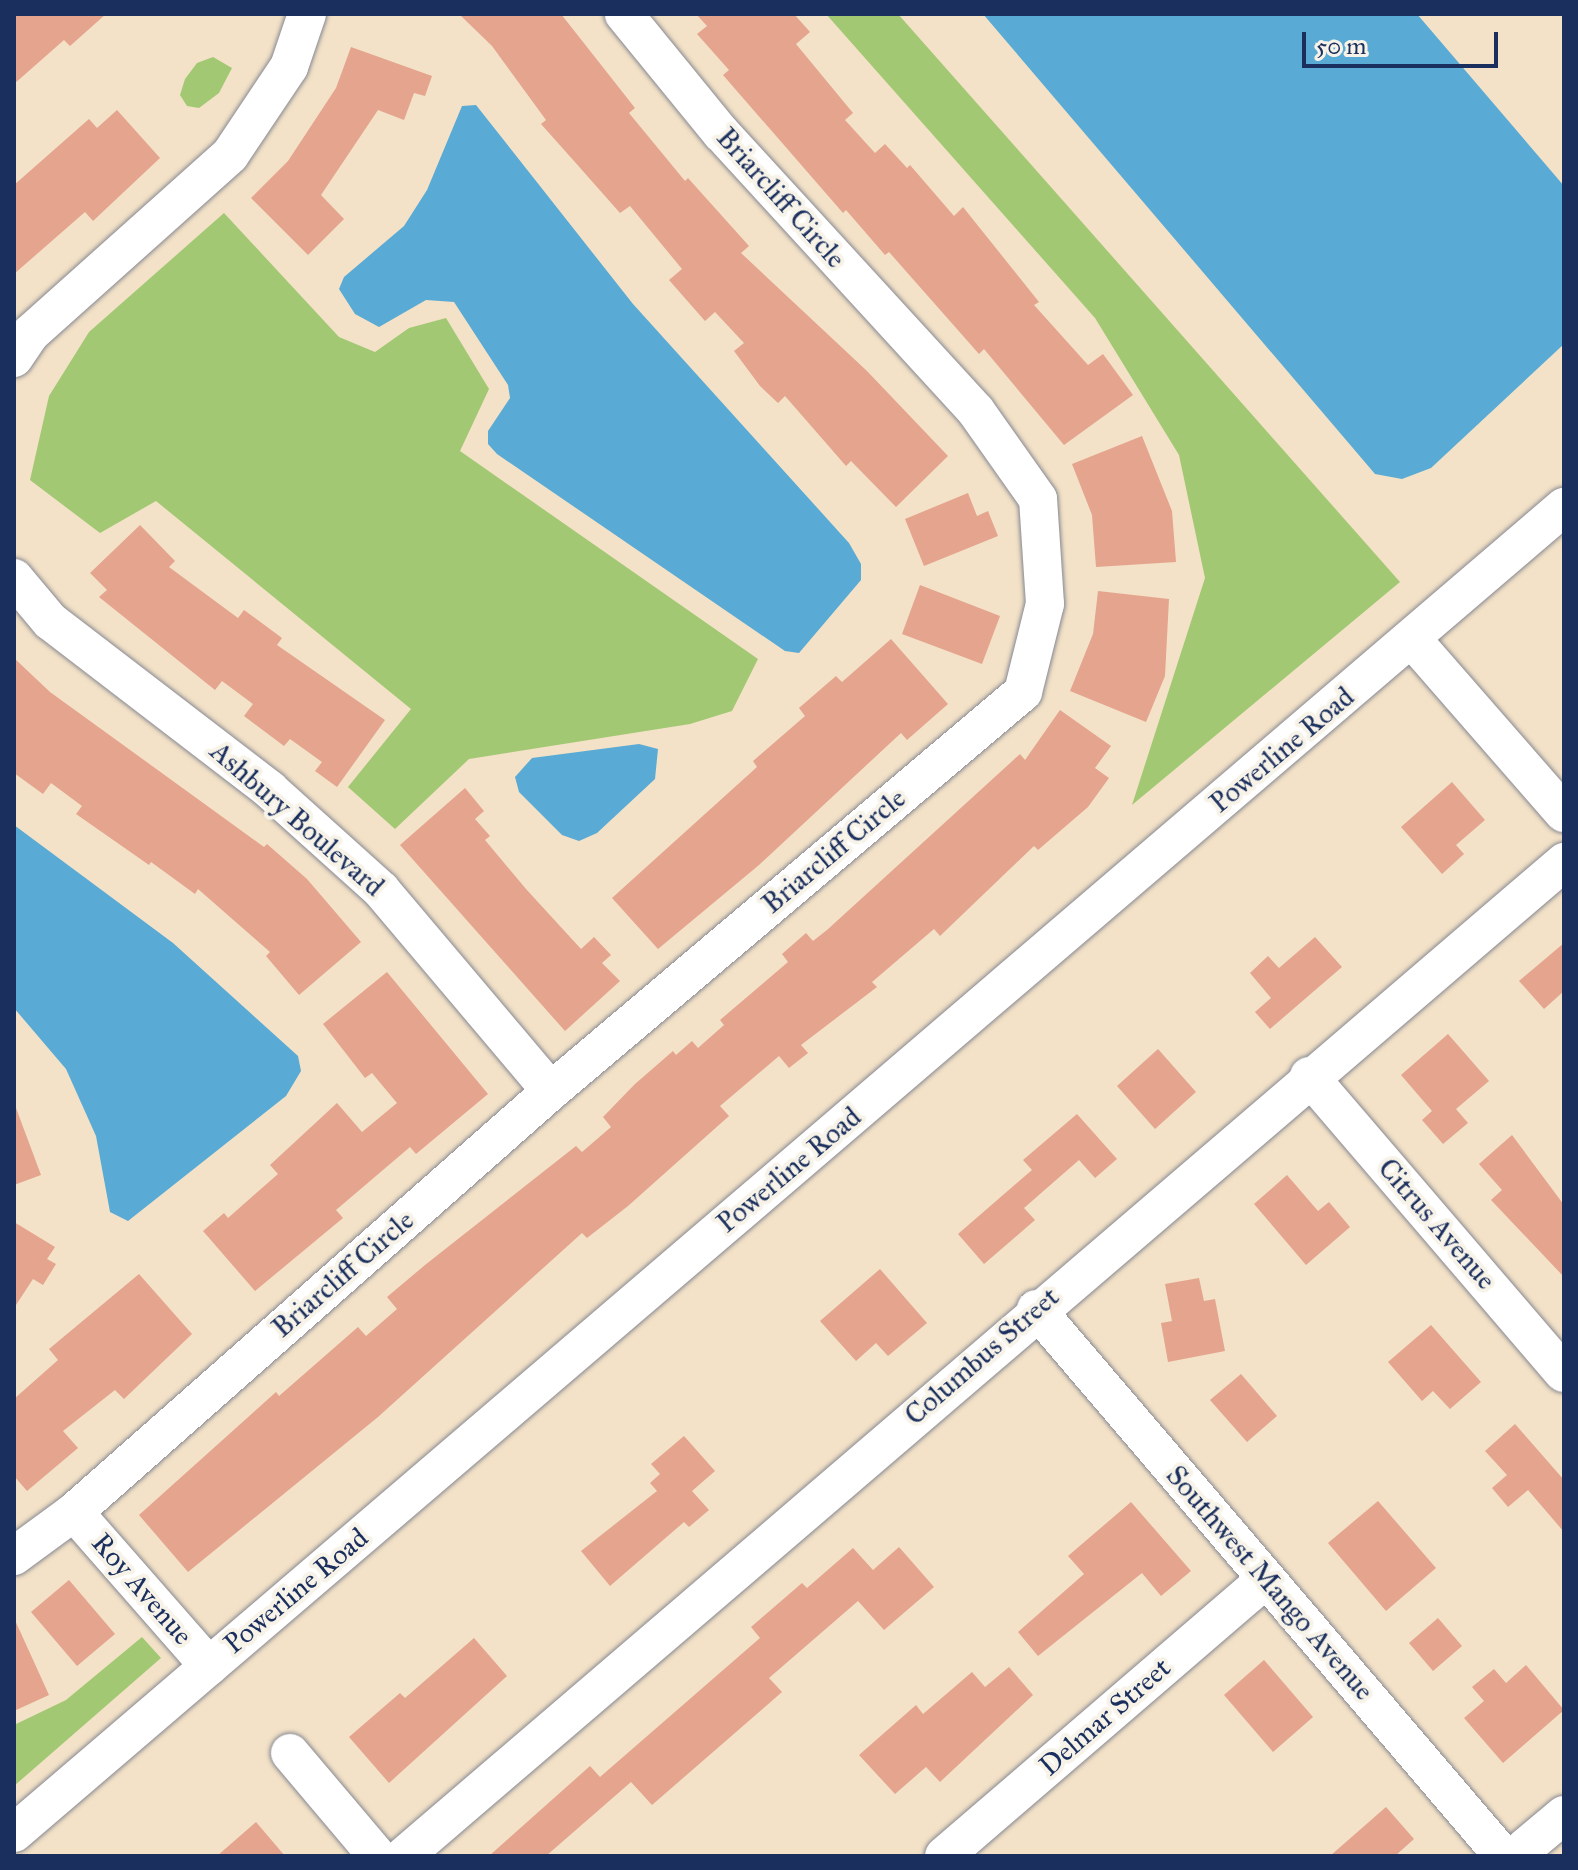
<!DOCTYPE html>
<style>
body{margin:0}
#map{position:relative;width:1578px;height:1870px;overflow:hidden;background:#f3e2c7;font-family:"IM FELL Great Primer",serif}
div>[style]{position:absolute}
[style*='--x']{left:calc(var(--x)*1px);top:calc(var(--y)*1px);width:calc(var(--w)*1px);rotate:calc(var(--a)*1deg)}
.green>*{inset:0;background:#a2c873}
.water>*{inset:0;background:#59aad4}
.building>*{inset:0;background:#e4a48e}
.roads{filter:drop-shadow(0 0 2px #878892) drop-shadow(0 0 2px #878892)}
.minor>*{height:38px;margin:-19px;padding:0 19px;transform-origin:19px;border-radius:19px;background:#fff}
span{translate:-50% -50%;white-space:nowrap;text-align:center;line-height:1.15;-webkit-text-stroke:8px #f7f3e8;paint-order:stroke}
.street-label{font-size:28px;color:#1b2f5e}
.frame{position:absolute;inset:0;border:16px solid #1b2f5e;pointer-events:none}
.scale{position:absolute;left:1302px;top:32px;width:196px;height:36px;box-sizing:border-box;border:4px solid #1b2f5e;border-top:0;padding-left:10px;font-size:24px;line-height:28px;white-space:nowrap;color:#1b2f5e;-webkit-text-stroke:6px #f7f3e8;paint-order:stroke}
</style>
<div id="map">
<div class="green">
<i style="clip-path:polygon(826px 14px,898px 14px,1400px 582px,1132px 805px,1205px 578px,1179px 455px,1095px 318px)"></i>
<i style="clip-path:polygon(213px 57px,232px 68px,219px 93px,199px 108px,187px 106px,180px 95px,185px 79px,197px 63px)"></i>
<i style="clip-path:polygon(224px 213px,339px 337px,375px 352px,409px 328px,446px 318px,489px 389px,460px 451px,758px 659px,732px 711px,690px 724px,469px 759px,395px 829px,348px 787px,411px 709px,156px 501px,100px 533px,30px 480px,49px 396px,89px 332px)"></i>
<i style="clip-path:polygon(142px 1637px,161px 1658px,14px 1786px,14px 1725px,66px 1700px)"></i>
</div>
<div class="water">
<i style="clip-path:polygon(983px 14px,1417px 14px,1564px 186px,1564px 344px,1431px 468px,1402px 479px,1375px 474px)"></i>
<i style="clip-path:polygon(476px 105px,633px 304px,849px 543px,861px 564px,861px 580px,799px 653px,785px 651px,497px 454px,488px 444px,488px 431px,510px 398px,508px 385px,454px 302px,426px 300px,379px 327px,355px 314px,339px 289px,344px 277px,404px 226px,427px 190px,462px 106px)"></i>
<i style="clip-path:polygon(639px 744px,658px 749px,655px 779px,597px 833px,579px 841px,562px 835px,519px 792px,515px 777px,532px 758px)"></i>
<i style="clip-path:polygon(14px 825px,173px 943px,298px 1056px,301px 1071px,286px 1096px,128px 1221px,110px 1212px,96px 1136px,66px 1069px,14px 1008px)"></i>
</div>
<div class="building">
<i style="clip-path:polygon(14px 14px,106px 14px,70px 46px,64px 40px,14px 84px)"></i>
<i style="clip-path:polygon(459px 14px,561px 14px,635px 108px,629px 113px,685px 181px,688px 178px,749px 246px,741px 253px,867px 371px,948px 456px,896px 507px,851px 461px,846px 466px,785px 396px,778px 403px,760px 386px,734px 351px,744px 343px,715px 312px,705px 321px,669px 280px,682px 269px,630px 206px,620px 213px,574px 161px,541px 124px,546px 120px,492px 46px)"></i>
<i style="clip-path:polygon(696px 14px,794px 14px,810px 32px,796px 44px,853px 113px,845px 120px,875px 153px,885px 144px,907px 168px,910px 165px,954px 216px,963px 207px,1039px 302px,1034px 305px,1088px 365px,1103px 354px,1133px 395px,1064px 445px,984px 349px,979px 354px,889px 252px,885px 255px,846px 210px,843px 213px,723px 75px,729px 70px,697px 34px,707px 26px)"></i>
<i style="clip-path:polygon(351px 47px,432px 76px,425px 96px,414px 93px,404px 120px,378px 110px,321px 195px,344px 219px,308px 255px,251px 198px,288px 161px,336px 88px)"></i>
<i style="clip-path:polygon(117px 110px,160px 158px,93px 221px,85px 212px,14px 274px,14px 185px,89px 119px,97px 128px)"></i>
<i style="clip-path:polygon(1142px 436px,1172px 511px,1176px 562px,1096px 567px,1092px 515px,1072px 464px)"></i>
<i style="clip-path:polygon(968px 493px,977px 516px,988px 511px,998px 536px,924px 566px,905px 519px)"></i>
<i style="clip-path:polygon(140px 525px,175px 561px,169px 567px,238px 618px,244px 610px,282px 638px,277px 645px,385px 720px,337px 787px,315px 771px,322px 762px,290px 739px,284px 746px,244px 716px,253px 704px,222px 681px,215px 690px,99px 597px,107px 590px,90px 573px)"></i>
<i style="clip-path:polygon(920px 585px,1000px 616px,982px 664px,902px 634px)"></i>
<i style="clip-path:polygon(1098px 591px,1169px 599px,1165px 676px,1146px 722px,1070px 691px,1093px 634px)"></i>
<i style="clip-path:polygon(891px 639px,948px 704px,907px 740px,901px 733px,759px 865px,658px 949px,612px 898px,757px 767px,753px 761px,805px 716px,799px 708px,836px 676px,842px 682px)"></i>
<i style="clip-path:polygon(14px 658px,50px 692px,264px 847px,267px 844px,307px 879px,361px 942px,299px 995px,266px 956px,270px 952px,198px 889px,195px 894px,151px 862px,149px 865px,76px 814px,82px 806px,51px 783px,43px 794px,14px 773px)"></i>
<i style="clip-path:polygon(1060px 710px,1111px 746px,1095px 768px,1109px 778px,1088px 807px,1038px 850px,1034px 846px,940px 936px,934px 929px,872px 982px,877px 987px,801px 1045px,808px 1053px,789px 1068px,779px 1056px,720px 1106px,729px 1116px,628px 1206px,587px 1238px,582px 1233px,378px 1417px,188px 1572px,139px 1515px,276px 1392px,279px 1396px,358px 1327px,366px 1336px,397px 1309px,387px 1297px,425px 1265px,576px 1146px,582px 1152px,611px 1127px,603px 1117px,635px 1084px,673px 1051px,676px 1055px,692px 1041px,698px 1048px,724px 1025px,720px 1020px,788px 962px,782px 954px,806px 933px,813px 941px,827px 930px,1020px 754px,1025px 760px)"></i>
<i style="clip-path:polygon(1452px 782px,1485px 820px,1456px 845px,1464px 854px,1442px 874px,1401px 827px)"></i>
<i style="clip-path:polygon(465px 788px,484px 811px,475px 819px,490px 836px,485px 840px,526px 889px,581px 949px,594px 937px,611px 955px,602px 963px,620px 981px,565px 1031px,400px 845px)"></i>
<i style="clip-path:polygon(1315px 937px,1342px 967px,1270px 1029px,1255px 1012px,1271px 998px,1250px 973px,1268px 956px,1279px 968px)"></i>
<i style="clip-path:polygon(1564px 943px,1564px 991px,1544px 1009px,1519px 981px)"></i>
<i style="clip-path:polygon(387px 972px,488px 1094px,416px 1154px,410px 1147px,336px 1210px,343px 1218px,255px 1291px,203px 1231px,224px 1213px,228px 1218px,278px 1174px,270px 1165px,337px 1103px,362px 1132px,397px 1103px,372px 1073px,365px 1078px,323px 1024px)"></i>
<i style="clip-path:polygon(1448px 1034px,1489px 1081px,1456px 1109px,1468px 1123px,1443px 1144px,1422px 1120px,1432px 1111px,1401px 1075px)"></i>
<i style="clip-path:polygon(1158px 1049px,1196px 1092px,1155px 1129px,1117px 1086px)"></i>
<i style="clip-path:polygon(16px 1108px,41px 1175px,14px 1185px,14px 1109px)"></i>
<i style="clip-path:polygon(1077px 1114px,1117px 1159px,1095px 1178px,1079px 1160px,1024px 1208px,1035px 1220px,984px 1264px,958px 1234px,1032px 1170px,1023px 1160px)"></i>
<i style="clip-path:polygon(1512px 1135px,1564px 1205px,1564px 1277px,1491px 1200px,1502px 1190px,1479px 1164px)"></i>
<i style="clip-path:polygon(1287px 1175px,1318px 1211px,1329px 1202px,1350px 1227px,1306px 1265px,1254px 1204px)"></i>
<i style="clip-path:polygon(14px 1222px,55px 1247px,47px 1259px,56px 1264px,43px 1285px,33px 1279px,14px 1308px)"></i>
<i style="clip-path:polygon(880px 1269px,927px 1323px,888px 1356px,876px 1343px,856px 1361px,820px 1321px)"></i>
<i style="clip-path:polygon(139px 1274px,192px 1334px,124px 1399px,115px 1390px,63px 1431px,78px 1448px,27px 1491px,14px 1476px,14px 1399px,58px 1360px,49px 1349px)"></i>
<i style="clip-path:polygon(1199px 1278px,1204px 1301px,1215px 1299px,1225px 1351px,1168px 1362px,1161px 1323px,1172px 1321px,1165px 1284px)"></i>
<i style="clip-path:polygon(1431px 1325px,1481px 1382px,1450px 1409px,1433px 1391px,1422px 1401px,1388px 1362px)"></i>
<i style="clip-path:polygon(1241px 1374px,1277px 1416px,1247px 1442px,1210px 1400px)"></i>
<i style="clip-path:polygon(1515px 1424px,1564px 1480px,1564px 1532px,1528px 1490px,1508px 1507px,1492px 1488px,1507px 1475px,1485px 1451px)"></i>
<i style="clip-path:polygon(684px 1436px,715px 1471px,692px 1491px,709px 1510px,689px 1527px,684px 1522px,610px 1586px,581px 1551px,657px 1491px,650px 1483px,660px 1474px,651px 1464px)"></i>
<i style="clip-path:polygon(1378px 1501px,1436px 1568px,1386px 1611px,1328px 1543px)"></i>
<i style="clip-path:polygon(1131px 1502px,1191px 1571px,1161px 1596px,1142px 1573px,1038px 1656px,1018px 1632px,1084px 1574px,1068px 1556px)"></i>
<i style="clip-path:polygon(899px 1547px,934px 1587px,884px 1630px,858px 1601px,769px 1678px,782px 1692px,652px 1805px,631px 1782px,546px 1856px,489px 1856px,590px 1766px,600px 1777px,760px 1638px,751px 1627px,802px 1583px,807px 1588px,853px 1548px,873px 1570px)"></i>
<i style="clip-path:polygon(69px 1580px,115px 1634px,77px 1666px,31px 1612px)"></i>
<i style="clip-path:polygon(14px 1618px,49px 1695px,14px 1711px)"></i>
<i style="clip-path:polygon(1438px 1618px,1462px 1646px,1433px 1671px,1409px 1643px)"></i>
<i style="clip-path:polygon(474px 1638px,507px 1676px,389px 1783px,349px 1737px,400px 1693px,405px 1698px)"></i>
<i style="clip-path:polygon(1264px 1660px,1313px 1717px,1273px 1752px,1224px 1695px)"></i>
<i style="clip-path:polygon(1526px 1665px,1564px 1710px,1503px 1763px,1464px 1718px,1484px 1701px,1472px 1687px,1494px 1669px,1506px 1683px)"></i>
<i style="clip-path:polygon(1009px 1667px,1033px 1695px,940px 1782px,926px 1767px,895px 1794px,859px 1755px,916px 1705px,923px 1714px,972px 1672px,985px 1687px)"></i>
<i style="clip-path:polygon(1386px 1807px,1414px 1839px,1395px 1856px,1330px 1856px)"></i>
<i style="clip-path:polygon(256px 1822px,285px 1856px,217px 1856px)"></i>
</div>
<div class="roads">
<div class="minor">
<i style="--x:14;--y:358;--w:30;--a:-56"></i>
<i style="--x:31;--y:333;--w:267;--a:-41.8"></i>
<i style="--x:230;--y:155;--w:106;--a:-56.2"></i>
<i style="--x:289;--y:67;--w:56;--a:-71.2"></i>
<i style="--x:14;--y:578;--w:56;--a:50.1"></i>
<i style="--x:50;--y:621;--w:277;--a:37.5"></i>
<i style="--x:270;--y:790;--w:149;--a:42"></i>
<i style="--x:381;--y:890;--w:263;--a:49.8"></i>
<i style="--x:1412;--y:639;--w:231;--a:48.9"></i>
<i style="--x:1309;--y:1076;--w:391;--a:49.4"></i>
<i style="--x:1036;--y:1309;--w:719;--a:49.51"></i>
<i style="--x:74;--y:1512;--w:205;--a:48.8"></i>
<i style="--x:14;--y:1556;--w:74;--a:-36.3"></i>
<i style="--x:74;--y:1512;--w:636;--a:-41.43"></i>
<i style="--x:551;--y:1091;--w:618;--a:-40.21"></i>
<i style="--x:1023;--y:692;--w:91;--a:-76"></i>
<i style="--x:1045;--y:604;--w:105;--a:-93.8"></i>
<i style="--x:1038;--y:499;--w:108;--a:-125.2"></i>
<i style="--x:976;--y:411;--w:377;--a:-132.5"></i>
<i style="--x:721;--y:133;--w:154;--a:-129.2"></i>
<i style="--x:290;--y:1753;--w:135;--a:49.8"></i>
<i style="--x:14;--y:1833;--w:2040;--a:-40.55"></i>
<i style="--x:404;--y:1856;--w:1528;--a:-40.59"></i>
<i style="--x:944;--y:1856;--w:425;--a:-40.7"></i>
<i style="--x:1515;--y:1856;--w:64;--a:-39.9"></i>
</div>
</div>
<div class="street-label">
<span style="left:781px;top:198px;rotate:48deg">Briarcliff Circle</span>
<span style="left:1282px;top:750px;rotate:-40deg">Powerline Road</span>
<span style="left:297px;top:819px;rotate:41deg">Ashbury Boulevard</span>
<span style="left:834px;top:851px;rotate:-40deg">Briarcliff Circle</span>
<span style="left:789px;top:1170px;rotate:-40deg">Powerline Road</span>
<span style="left:1437px;top:1224px;rotate:49deg">Citrus Avenue</span>
<span style="left:343px;top:1274px;rotate:-41deg">Briarcliff Circle</span>
<span style="left:982px;top:1356px;rotate:-41deg">Columbus Street</span>
<span style="left:1270px;top:1583px;rotate:49deg">Southwest Mango Avenue</span>
<span style="left:142px;top:1589px;rotate:49deg">Roy Avenue</span>
<span style="left:296px;top:1591px;rotate:-40deg">Powerline Road</span>
<span style="left:1105px;top:1717px;rotate:-41deg">Delmar Street</span>
</div>
<div class="frame"></div>
<div class="scale">50 m</div>
</div>
